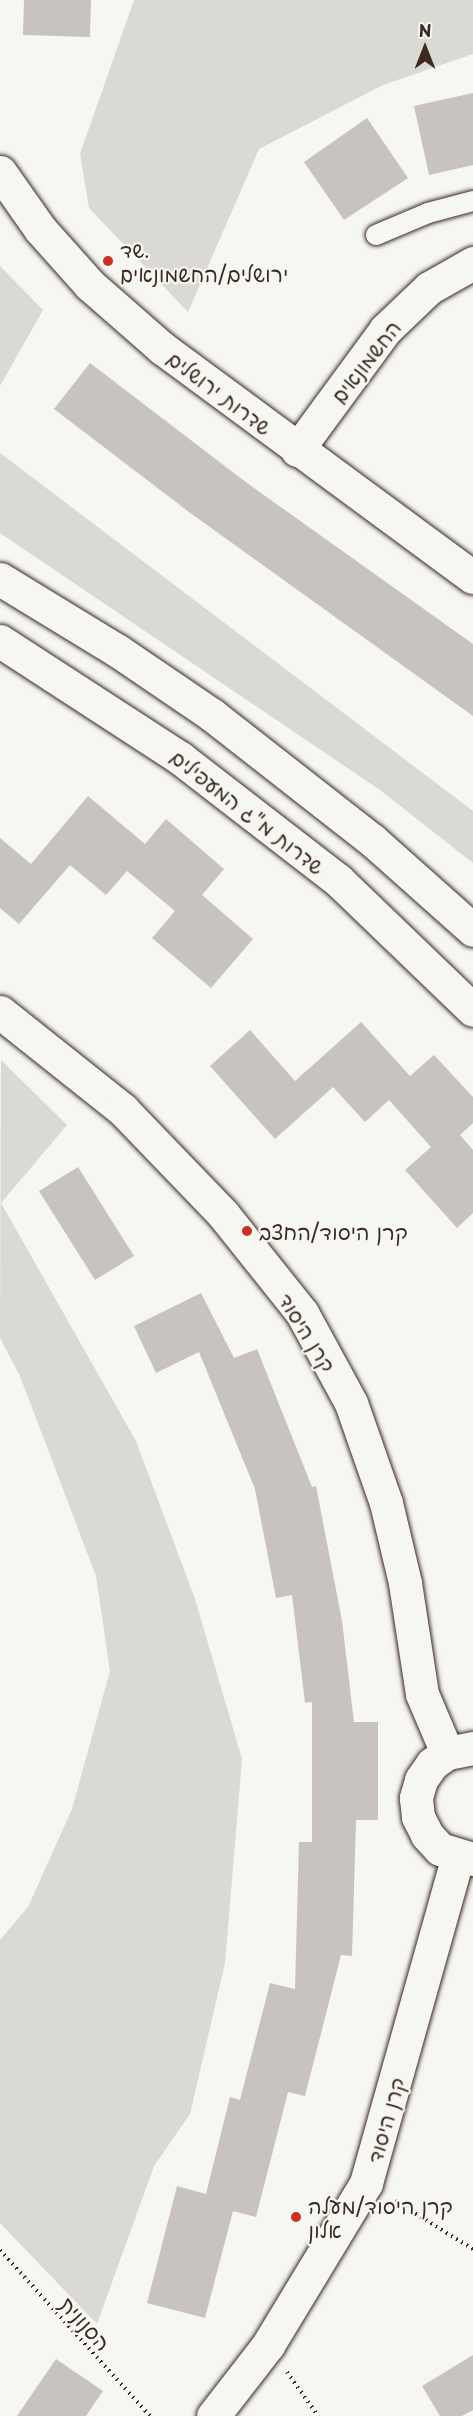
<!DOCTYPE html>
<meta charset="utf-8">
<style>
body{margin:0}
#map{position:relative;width:473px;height:2416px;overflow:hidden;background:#f6f6f2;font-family:"Playpen Sans","Playpen Sans Hebrew",sans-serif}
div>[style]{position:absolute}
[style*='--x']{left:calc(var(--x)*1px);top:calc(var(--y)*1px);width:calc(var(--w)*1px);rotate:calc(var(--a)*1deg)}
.green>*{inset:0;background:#dad9d3}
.building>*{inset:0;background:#c8c3be}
.path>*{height:4px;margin-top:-2px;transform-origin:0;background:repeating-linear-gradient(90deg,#3b2a1e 0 1.5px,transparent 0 6px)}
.roads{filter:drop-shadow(0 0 2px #3b2a1e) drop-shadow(0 0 2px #3b2a1e)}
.lane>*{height:20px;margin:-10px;padding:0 10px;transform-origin:10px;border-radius:10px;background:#f6f6f2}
.street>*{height:33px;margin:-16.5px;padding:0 16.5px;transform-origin:16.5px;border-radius:16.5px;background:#f6f6f2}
.secondary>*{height:33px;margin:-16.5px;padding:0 16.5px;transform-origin:16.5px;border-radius:16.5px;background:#f6f6f2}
.dots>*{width:16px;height:16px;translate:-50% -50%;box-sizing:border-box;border:3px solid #f6f6f2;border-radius:50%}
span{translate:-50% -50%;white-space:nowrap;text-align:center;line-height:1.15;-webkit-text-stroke:4.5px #f6f6f2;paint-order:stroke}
.poi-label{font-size:21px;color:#3b2a1e}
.left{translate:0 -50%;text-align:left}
.street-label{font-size:21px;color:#3b2a1e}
.north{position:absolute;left:395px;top:18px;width:60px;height:60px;-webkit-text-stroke:4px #f6f6f2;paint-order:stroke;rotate:0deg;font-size:16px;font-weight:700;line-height:24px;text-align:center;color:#3b2a1e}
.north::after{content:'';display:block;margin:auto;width:21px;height:27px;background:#3b2a1e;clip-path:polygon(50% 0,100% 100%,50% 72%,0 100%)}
</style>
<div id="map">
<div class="green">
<i style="clip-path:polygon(134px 0,473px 0,473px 54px,383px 85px,259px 149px,188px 312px,89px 208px,80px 154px)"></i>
<i style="clip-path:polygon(0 266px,43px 310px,0 386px)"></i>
<i style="clip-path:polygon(0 453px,473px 811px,473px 863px,380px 790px,0 533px)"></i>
<i style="clip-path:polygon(1px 1060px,67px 1125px,1px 1203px,136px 1441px,195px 1599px,242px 1759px,225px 1963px,190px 2114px,154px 2166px,97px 2324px,0 2223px,0 1940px,28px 1907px,72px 1809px,110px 1671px,96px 1576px,20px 1376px,0 1338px)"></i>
</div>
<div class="building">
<i style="clip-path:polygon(24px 0,91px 0,90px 37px,23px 35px)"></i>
<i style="clip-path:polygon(473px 93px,473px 165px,429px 175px,414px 106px)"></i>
<i style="clip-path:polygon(367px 118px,408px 178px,344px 220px,304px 162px)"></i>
<i style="clip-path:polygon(90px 363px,247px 483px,473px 644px,473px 716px,189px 512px,54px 409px)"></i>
<i style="clip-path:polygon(88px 796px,145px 844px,166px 819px,224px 869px,202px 895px,253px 939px,211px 988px,152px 938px,175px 911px,127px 871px,106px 895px,70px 865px,19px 924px,0 908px,0 838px,31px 864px)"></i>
<i style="clip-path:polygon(361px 1022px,410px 1076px,434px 1055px,473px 1097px,473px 1123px,460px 1135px,473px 1150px,473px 1213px,457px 1228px,405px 1170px,431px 1147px,389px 1100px,365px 1122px,333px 1087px,275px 1139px,210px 1066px,250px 1030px,295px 1081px)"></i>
<i style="clip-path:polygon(78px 1167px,134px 1256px,95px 1280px,39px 1191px)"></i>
<i style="clip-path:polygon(201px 1293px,234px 1358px,257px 1349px,312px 1487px,316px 1486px,342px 1621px,354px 1722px,378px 1722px,378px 1820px,356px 1820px,352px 1956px,341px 1955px,305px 2096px,288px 2092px,256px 2217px,233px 2211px,205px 2318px,147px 2303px,177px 2186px,206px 2194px,230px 2097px,240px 2100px,270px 1983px,295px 1989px,299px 1842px,312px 1842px,312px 1702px,305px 1703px,292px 1595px,276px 1598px,255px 1489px,199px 1352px,156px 1373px,134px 1326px)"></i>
<i style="clip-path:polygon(473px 2355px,473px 2410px,462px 2416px,440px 2416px,422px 2386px)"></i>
<i style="clip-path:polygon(56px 2359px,103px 2391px,86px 2416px,17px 2416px)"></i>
</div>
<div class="path">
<i style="--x:395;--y:2201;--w:92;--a:31.6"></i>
<i style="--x:0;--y:2250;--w:224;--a:47.9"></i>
<i style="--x:287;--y:2372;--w:54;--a:54.8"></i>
</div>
<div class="roads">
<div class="lane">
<i style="--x:376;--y:235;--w:56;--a:-22.9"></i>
<i style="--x:428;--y:213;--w:47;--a:-14.9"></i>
</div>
<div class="street">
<i style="--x:297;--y:450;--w:149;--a:-53.7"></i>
<i style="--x:385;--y:330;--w:61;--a:-43.7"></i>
<i style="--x:429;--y:288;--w:51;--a:-29.6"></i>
<i style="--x:0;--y:1012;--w:157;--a:38.5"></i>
<i style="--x:123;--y:1110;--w:144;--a:46.1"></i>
<i style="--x:223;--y:1214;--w:127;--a:51.4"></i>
<i style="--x:302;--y:1313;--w:102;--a:61.4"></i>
<i style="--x:351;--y:1403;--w:106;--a:70.7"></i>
<i style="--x:386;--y:1503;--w:82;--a:76.6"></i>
<i style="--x:405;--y:1583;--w:112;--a:81.3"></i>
<i style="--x:422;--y:1694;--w:64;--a:67"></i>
<i style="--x:473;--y:1748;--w:26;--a:169"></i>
<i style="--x:447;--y:1753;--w:19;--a:144"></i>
<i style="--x:432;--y:1764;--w:19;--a:125"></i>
<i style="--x:421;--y:1780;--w:19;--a:106"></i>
<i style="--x:416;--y:1798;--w:19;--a:84"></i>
<i style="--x:418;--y:1817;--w:20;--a:63"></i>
<i style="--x:427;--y:1835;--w:19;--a:47"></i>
<i style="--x:440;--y:1849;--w:34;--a:17"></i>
<i style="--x:213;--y:2416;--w:90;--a:-52.2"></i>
<i style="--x:268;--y:2345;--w:189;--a:-58.8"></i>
<i style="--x:366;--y:2183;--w:340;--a:-74.3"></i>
</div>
<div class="secondary">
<i style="--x:0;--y:172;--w:70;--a:54.9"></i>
<i style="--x:40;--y:229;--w:75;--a:48.2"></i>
<i style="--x:90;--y:285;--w:96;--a:41.2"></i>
<i style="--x:162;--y:348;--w:386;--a:36.4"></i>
<i style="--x:0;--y:579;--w:138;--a:31.4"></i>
<i style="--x:118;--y:651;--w:114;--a:34.2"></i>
<i style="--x:212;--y:715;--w:203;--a:38"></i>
<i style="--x:372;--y:840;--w:135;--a:41.7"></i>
<i style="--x:0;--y:641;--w:215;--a:33"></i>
<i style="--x:180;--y:758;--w:200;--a:37.7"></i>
<i style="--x:338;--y:880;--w:187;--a:43.9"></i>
</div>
</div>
<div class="dots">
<i style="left:108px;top:261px;background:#c8321e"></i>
<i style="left:247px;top:1231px;background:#c8321e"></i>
<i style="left:296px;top:2217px;background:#c8321e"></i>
</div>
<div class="poi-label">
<span class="left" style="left:120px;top:261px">שד.<br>ירושלים/החשמונאים</span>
<span class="left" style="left:259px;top:1231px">קרן היסוד/החצב</span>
<span class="left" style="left:308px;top:2217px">קרן היסוד/מעלה<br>אלון</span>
</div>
<div class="street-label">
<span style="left:365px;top:361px;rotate:-52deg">החשמונאים</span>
<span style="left:220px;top:392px;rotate:37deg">שדרות ירושלים</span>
<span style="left:248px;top:811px;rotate:38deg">שדרות מ"ג המעפילים</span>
<span style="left:308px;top:1332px;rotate:58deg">קרן היסוד</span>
<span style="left:385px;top:2120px;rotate:-74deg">קרן היסוד</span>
<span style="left:86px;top:2323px;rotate:48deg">הסנונית</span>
</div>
<div class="north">N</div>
</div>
